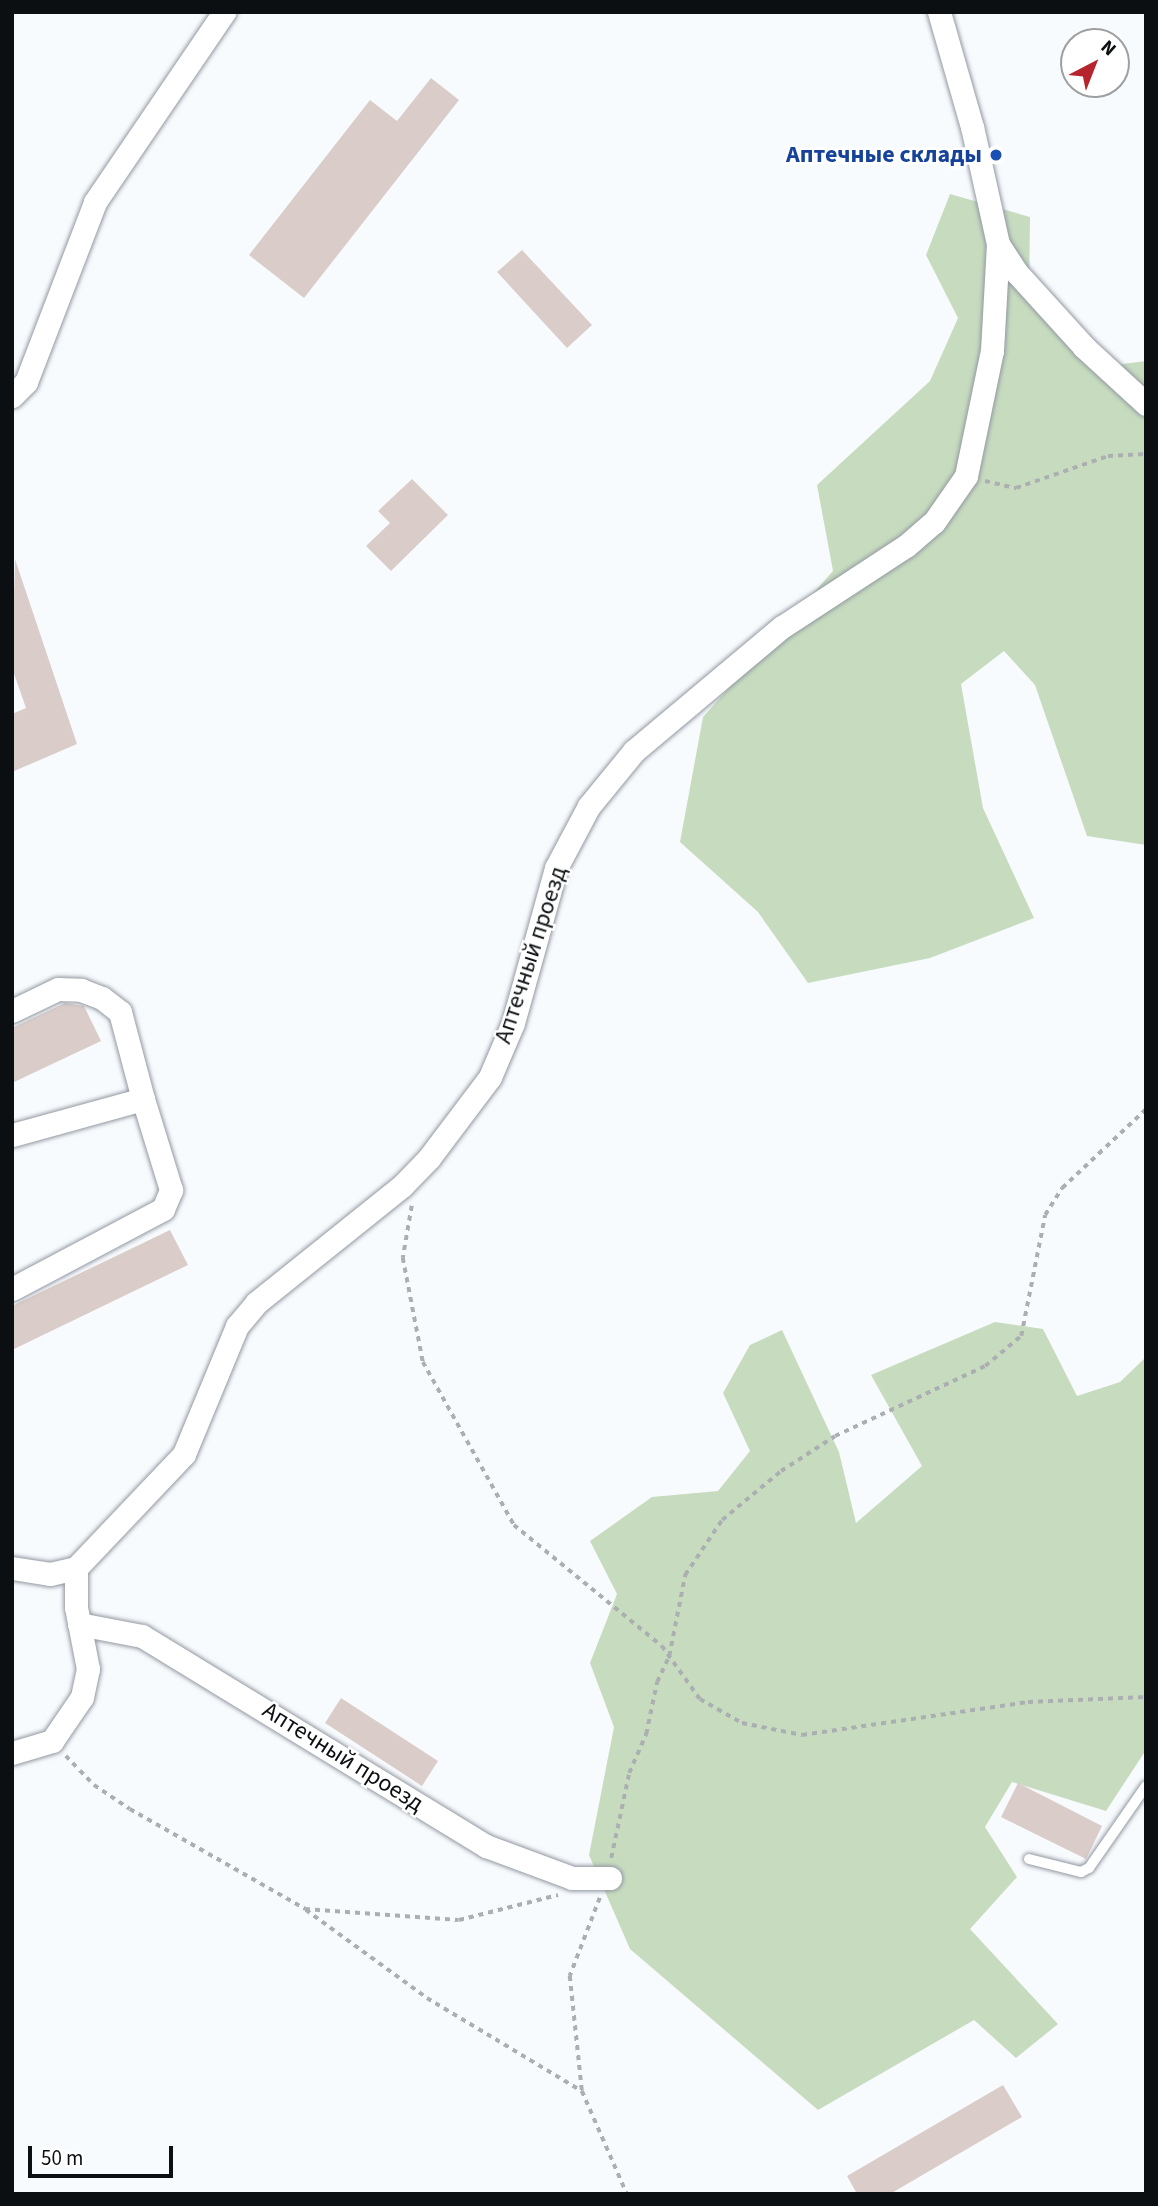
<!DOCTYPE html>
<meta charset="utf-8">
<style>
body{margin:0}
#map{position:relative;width:1158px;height:2206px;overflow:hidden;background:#f8fbfe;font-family:"Source Sans 3",sans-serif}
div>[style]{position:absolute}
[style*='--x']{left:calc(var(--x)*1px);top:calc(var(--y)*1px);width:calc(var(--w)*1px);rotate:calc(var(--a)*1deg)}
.green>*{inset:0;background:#c7dcbf}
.building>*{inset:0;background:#dacdc9}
.path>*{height:3.5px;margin-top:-1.75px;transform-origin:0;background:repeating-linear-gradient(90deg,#acafb2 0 5px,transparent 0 10px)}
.roads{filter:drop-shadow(0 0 2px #9399a2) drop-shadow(0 0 2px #9399a2)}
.lane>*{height:10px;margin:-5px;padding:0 5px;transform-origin:5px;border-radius:5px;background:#fff}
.street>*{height:23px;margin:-11.5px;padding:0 11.5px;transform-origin:11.5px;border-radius:11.5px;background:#fff}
.dots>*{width:19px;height:19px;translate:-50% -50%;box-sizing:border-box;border:4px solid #fff;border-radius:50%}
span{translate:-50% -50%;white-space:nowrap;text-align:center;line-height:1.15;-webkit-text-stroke:5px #fff;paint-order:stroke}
.transit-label{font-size:24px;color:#164399;font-weight:700}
.right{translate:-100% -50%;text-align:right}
.street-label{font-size:24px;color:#0c0f12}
.frame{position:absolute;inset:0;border:14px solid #0c0f12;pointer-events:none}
.north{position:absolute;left:1060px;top:28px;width:70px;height:70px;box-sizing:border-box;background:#fff;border:2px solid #9e9fa0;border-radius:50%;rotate:42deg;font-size:19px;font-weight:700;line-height:28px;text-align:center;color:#0c0f12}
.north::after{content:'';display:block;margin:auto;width:24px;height:32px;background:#b6252e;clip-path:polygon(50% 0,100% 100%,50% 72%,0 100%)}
.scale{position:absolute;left:28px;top:2146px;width:145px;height:32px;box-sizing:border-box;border:4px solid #0c0f12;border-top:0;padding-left:9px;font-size:21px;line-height:24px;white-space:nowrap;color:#0c0f12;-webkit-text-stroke:5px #fff;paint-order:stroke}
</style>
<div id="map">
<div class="green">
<i style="clip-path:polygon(950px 194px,1030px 217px,1029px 303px,1099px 367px,1146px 361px,1146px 845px,1087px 836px,1035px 685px,1004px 651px,961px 684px,983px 808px,1034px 918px,930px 958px,808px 983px,758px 912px,680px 842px,703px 717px,833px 571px,817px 485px,930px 381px,958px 318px,926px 255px)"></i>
<i style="clip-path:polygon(995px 1322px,1043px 1329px,1077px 1396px,1120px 1382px,1146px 1357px,1146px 1750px,1106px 1811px,1012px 1782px,985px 1827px,1017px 1877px,970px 1929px,1058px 2024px,1016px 2058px,974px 2020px,818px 2110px,630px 1949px,589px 1855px,614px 1727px,590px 1663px,617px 1594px,590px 1541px,652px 1497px,718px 1491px,750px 1451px,723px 1393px,750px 1345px,782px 1330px,839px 1452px,856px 1523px,922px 1466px,871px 1375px)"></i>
</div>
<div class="building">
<i style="clip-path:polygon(431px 78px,459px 100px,304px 298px,249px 255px,370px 100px,397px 121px)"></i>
<i style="clip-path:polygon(522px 250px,592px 325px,567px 348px,497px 272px)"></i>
<i style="clip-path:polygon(412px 479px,448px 515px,391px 571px,366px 546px,390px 523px,378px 511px)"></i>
<i style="clip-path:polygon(15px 559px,77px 744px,12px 772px,12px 714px,26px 708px,12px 668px)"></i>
<i style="clip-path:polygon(65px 1003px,84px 1006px,101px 1041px,12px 1083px,12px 1028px)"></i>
<i style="clip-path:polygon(170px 1230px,188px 1265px,12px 1350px,12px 1306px)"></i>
<i style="clip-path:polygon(341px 1698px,438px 1761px,422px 1786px,325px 1723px)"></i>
<i style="clip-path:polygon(1018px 1783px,1102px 1826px,1086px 1859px,1001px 1817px)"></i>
<i style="clip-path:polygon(1003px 2085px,1022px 2117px,890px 2194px,857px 2194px,847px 2176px)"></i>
</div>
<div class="path">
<i style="--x:985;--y:481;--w:32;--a:13"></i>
<i style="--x:1016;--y:488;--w:97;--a:-19.2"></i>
<i style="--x:1108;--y:456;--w:38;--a:-3"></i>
<i style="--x:412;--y:1206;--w:53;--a:99.8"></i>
<i style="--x:403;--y:1258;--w:106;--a:79.1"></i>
<i style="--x:423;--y:1362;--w:187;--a:60.8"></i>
<i style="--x:514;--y:1525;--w:191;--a:39.3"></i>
<i style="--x:662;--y:1646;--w:65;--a:54.4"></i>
<i style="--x:700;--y:1699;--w:48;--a:29.7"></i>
<i style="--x:742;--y:1723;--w:61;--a:11.3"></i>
<i style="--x:802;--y:1735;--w:228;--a:-8.3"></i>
<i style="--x:1028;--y:1702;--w:118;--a:-2.4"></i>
<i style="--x:66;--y:1756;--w:40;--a:46"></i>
<i style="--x:94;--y:1785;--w:43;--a:33.7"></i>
<i style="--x:130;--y:1809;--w:202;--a:29.7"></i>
<i style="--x:305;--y:1909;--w:154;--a:4.1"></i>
<i style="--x:459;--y:1920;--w:102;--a:-14.2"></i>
<i style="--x:611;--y:1858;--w:87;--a:-78"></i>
<i style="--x:629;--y:1773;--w:43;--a:-66.4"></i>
<i style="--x:646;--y:1734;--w:53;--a:-78.1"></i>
<i style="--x:657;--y:1682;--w:29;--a:-65"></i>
<i style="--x:669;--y:1656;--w:83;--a:-78.8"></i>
<i style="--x:685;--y:1575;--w:66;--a:-56.1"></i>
<i style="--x:722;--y:1520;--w:77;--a:-39.7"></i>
<i style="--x:781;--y:1471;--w:64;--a:-32.9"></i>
<i style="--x:835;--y:1436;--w:166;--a:-25"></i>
<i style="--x:985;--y:1366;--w:47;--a:-39.8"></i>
<i style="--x:1021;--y:1336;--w:123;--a:-78.8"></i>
<i style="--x:1045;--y:1215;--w:32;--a:-58"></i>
<i style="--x:1062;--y:1188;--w:115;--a:-43.2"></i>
<i style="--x:600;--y:1898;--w:84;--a:111"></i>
<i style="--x:570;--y:1976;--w:116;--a:84"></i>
<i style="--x:582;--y:2091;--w:112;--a:66.4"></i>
<i style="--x:306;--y:1910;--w:150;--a:36"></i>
<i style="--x:427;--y:1998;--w:181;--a:31"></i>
</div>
<div class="roads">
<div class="lane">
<i style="--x:1029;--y:1859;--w:54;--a:14"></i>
<i style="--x:1081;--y:1872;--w:9;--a:-27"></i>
<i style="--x:1089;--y:1868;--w:100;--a:-55.2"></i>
</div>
<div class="street">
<i style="--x:998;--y:244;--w:35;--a:57"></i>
<i style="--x:1017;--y:273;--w:100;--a:47.8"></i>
<i style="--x:1084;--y:347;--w:84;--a:42.6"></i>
<i style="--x:12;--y:396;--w:20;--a:-45"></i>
<i style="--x:26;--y:382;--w:193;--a:-69"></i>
<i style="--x:95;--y:202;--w:230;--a:-55.8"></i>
<i style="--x:12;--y:1011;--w:51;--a:-25.6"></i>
<i style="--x:58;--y:989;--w:23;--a:2"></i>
<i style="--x:81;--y:990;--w:22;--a:21"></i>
<i style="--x:102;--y:998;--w:23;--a:38"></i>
<i style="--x:120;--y:1012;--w:90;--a:75.2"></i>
<i style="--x:143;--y:1099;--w:136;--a:164.6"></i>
<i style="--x:12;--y:1289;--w:171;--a:-27.9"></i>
<i style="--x:163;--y:1209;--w:21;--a:-67"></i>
<i style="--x:171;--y:1190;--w:95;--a:-107.1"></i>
<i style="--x:12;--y:1568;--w:38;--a:9"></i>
<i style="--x:50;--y:1574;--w:27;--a:-13"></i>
<i style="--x:76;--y:1568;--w:157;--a:-46.5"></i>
<i style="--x:184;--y:1454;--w:139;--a:-67.5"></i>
<i style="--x:237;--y:1326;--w:30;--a:-50"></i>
<i style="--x:256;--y:1303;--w:187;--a:-38.7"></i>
<i style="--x:402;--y:1186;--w:39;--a:-46"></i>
<i style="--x:429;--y:1158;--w:101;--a:-53"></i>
<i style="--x:490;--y:1077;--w:59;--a:-66.9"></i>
<i style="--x:513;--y:1023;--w:161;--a:-74.5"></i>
<i style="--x:556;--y:868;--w:70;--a:-62"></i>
<i style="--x:589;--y:806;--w:71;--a:-50.7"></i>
<i style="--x:634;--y:751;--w:193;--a:-40"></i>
<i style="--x:782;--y:627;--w:148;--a:-33.2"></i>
<i style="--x:906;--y:546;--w:37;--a:-41"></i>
<i style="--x:934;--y:522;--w:56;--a:-55.2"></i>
<i style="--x:966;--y:476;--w:128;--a:-78.3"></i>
<i style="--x:992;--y:351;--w:107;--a:-86.8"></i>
<i style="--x:998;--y:244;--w:120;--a:-102.5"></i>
<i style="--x:972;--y:127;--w:120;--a:-106"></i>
<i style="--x:79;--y:1624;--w:64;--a:10.8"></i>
<i style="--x:142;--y:1636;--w:403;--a:31.4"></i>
<i style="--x:486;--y:1846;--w:92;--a:20.4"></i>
<i style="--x:572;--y:1878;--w:38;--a:0"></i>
<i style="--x:12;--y:1753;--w:42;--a:-16.7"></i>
<i style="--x:52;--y:1741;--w:53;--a:-55.7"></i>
<i style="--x:82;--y:1697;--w:29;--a:-78"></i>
<i style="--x:88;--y:1669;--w:63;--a:-101"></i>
<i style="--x:76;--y:1607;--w:39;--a:-90"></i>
</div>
</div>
<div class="dots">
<i style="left:996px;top:155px;background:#1a4fb4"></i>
</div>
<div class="transit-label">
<span class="right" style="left:982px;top:155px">Аптечные склады</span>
</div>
<div class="street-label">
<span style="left:531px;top:955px;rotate:-72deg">Аптечный проезд</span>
<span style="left:343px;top:1757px;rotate:32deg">Аптечный проезд</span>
</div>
<div class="frame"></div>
<div class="north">N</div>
<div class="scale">50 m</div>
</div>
